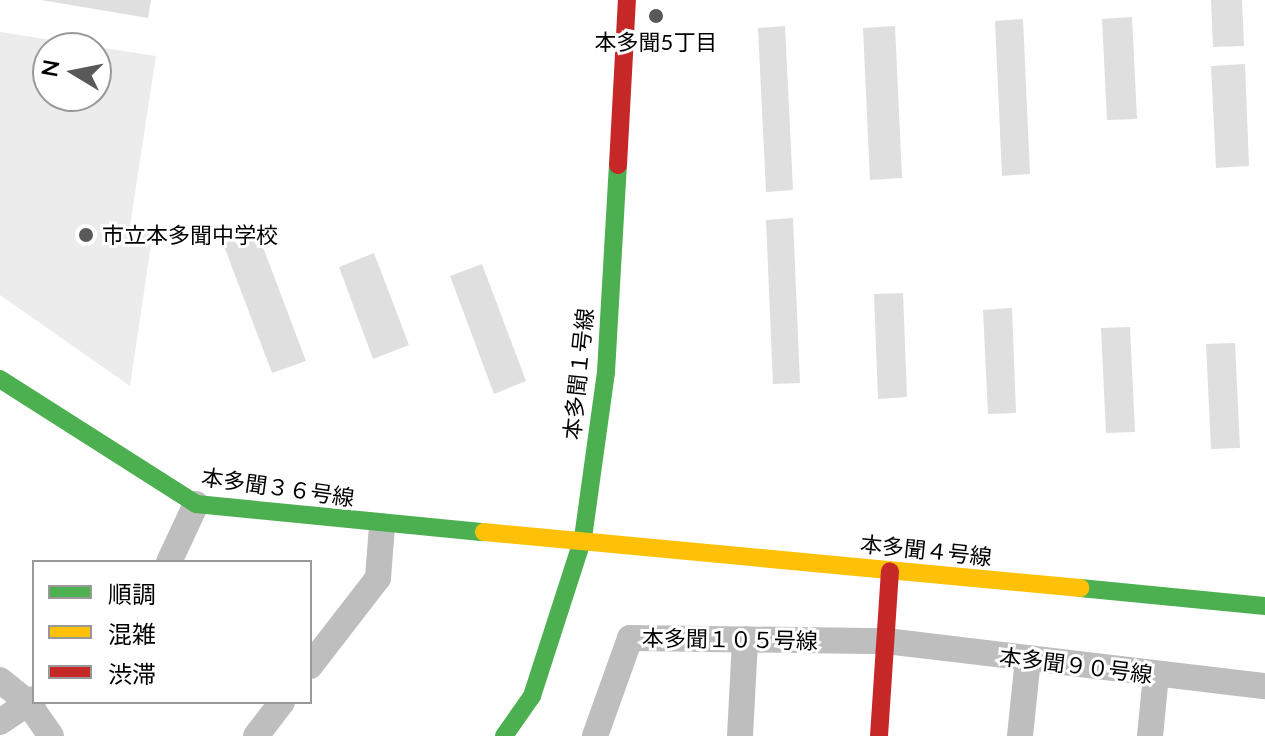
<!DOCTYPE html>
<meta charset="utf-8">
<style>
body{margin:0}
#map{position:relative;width:1265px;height:736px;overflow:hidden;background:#fff;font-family:Lato,"Noto Sans JP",sans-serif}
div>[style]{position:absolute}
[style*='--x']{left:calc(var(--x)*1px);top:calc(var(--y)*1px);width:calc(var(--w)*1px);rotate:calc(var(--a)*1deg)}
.green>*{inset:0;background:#ececec}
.building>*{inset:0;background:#dfdfdf}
.street>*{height:26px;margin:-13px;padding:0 13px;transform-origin:13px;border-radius:13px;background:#bebebe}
.fast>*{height:18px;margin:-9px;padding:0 9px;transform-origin:9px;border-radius:9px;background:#4caf50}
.slow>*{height:18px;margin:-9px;padding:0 9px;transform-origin:9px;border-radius:9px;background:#ffc107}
.jam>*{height:18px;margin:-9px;padding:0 9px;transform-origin:9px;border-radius:9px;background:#c62828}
.dots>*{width:22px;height:22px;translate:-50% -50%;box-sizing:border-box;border:4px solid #fff;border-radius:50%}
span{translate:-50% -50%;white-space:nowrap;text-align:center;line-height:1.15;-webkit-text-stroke:6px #fff;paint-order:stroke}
.poi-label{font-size:22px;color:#000}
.left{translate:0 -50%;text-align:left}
.street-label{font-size:22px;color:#000}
.legend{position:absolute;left:32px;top:560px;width:280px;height:144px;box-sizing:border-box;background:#fff;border:2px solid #999;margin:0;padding:10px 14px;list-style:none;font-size:24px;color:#000}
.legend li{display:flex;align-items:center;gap:16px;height:40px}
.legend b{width:40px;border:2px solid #999}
.north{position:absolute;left:32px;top:32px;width:80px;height:80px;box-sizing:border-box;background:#fff;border:2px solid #999;border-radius:50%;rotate:280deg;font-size:22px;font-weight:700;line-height:32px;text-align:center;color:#000}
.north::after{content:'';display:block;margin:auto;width:28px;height:36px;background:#595959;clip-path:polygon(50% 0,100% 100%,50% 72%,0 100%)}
</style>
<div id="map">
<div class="green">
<i style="clip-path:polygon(evenodd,0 32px,156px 56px,130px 226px,153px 232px,130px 386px,0 295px,0 32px,48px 48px,96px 48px,96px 96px,48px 96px,48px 48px)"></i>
</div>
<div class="building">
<i style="clip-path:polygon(41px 0,151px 0,148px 18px)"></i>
<i style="clip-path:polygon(1211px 0,1242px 0,1244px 46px,1213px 47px)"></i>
<i style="clip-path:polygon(1132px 17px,1137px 119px,1107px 120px,1102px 19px)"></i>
<i style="clip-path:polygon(1023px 19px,1030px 174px,1002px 176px,995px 21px)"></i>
<i style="clip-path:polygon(785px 26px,793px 190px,766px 192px,758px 28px)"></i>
<i style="clip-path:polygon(895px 26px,902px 178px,870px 180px,863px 28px)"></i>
<i style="clip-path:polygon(1245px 64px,1249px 166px,1216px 168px,1211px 66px)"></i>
<i style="clip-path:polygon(793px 218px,800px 383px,773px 384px,766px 220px)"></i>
<i style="clip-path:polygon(255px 226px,306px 361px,272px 373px,221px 238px)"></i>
<i style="clip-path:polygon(374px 253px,409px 345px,373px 359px,339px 267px)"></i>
<i style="clip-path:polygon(482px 264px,526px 381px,494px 394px,450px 276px)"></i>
<i style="clip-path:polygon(903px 293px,907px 397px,878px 399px,874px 294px)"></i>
<i style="clip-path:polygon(1012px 308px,1016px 413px,988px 414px,983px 310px)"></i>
<i style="clip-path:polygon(1130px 327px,1135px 432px,1106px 433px,1101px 328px)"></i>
<i style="clip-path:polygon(1235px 343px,1240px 448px,1211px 449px,1206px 344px)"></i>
</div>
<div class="street">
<i style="--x:169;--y:562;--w:64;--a:-65"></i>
<i style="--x:310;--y:666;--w:111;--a:-52.3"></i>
<i style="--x:378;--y:578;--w:52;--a:-85.6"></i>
<i style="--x:0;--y:680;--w:36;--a:39"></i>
<i style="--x:28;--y:703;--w:40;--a:55.1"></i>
<i style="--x:0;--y:722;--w:41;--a:-34.1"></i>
<i style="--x:256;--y:736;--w:43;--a:-52.6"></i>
<i style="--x:595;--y:736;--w:104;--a:-70.3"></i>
<i style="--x:630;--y:638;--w:256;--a:0.7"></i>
<i style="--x:886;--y:641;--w:382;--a:6.8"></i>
<i style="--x:740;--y:736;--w:97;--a:-87"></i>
<i style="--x:1020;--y:736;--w:77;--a:-84.1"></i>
<i style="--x:1150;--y:736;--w:61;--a:-84.4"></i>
</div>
<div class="fast">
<i style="--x:0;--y:379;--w:232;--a:32.5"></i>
<i style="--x:196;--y:504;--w:289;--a:5.6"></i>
<i style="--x:1080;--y:588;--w:186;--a:5.6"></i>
<i style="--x:504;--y:736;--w:49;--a:-55"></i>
<i style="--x:532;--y:696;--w:166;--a:-72.1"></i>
<i style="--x:583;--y:538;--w:168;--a:-82.1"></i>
<i style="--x:606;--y:372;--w:207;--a:-86.7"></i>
</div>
<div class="slow">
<i style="--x:484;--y:532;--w:599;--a:5.37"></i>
</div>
<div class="jam">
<i style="--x:618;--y:165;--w:165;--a:-86.9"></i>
<i style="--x:879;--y:736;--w:165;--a:-86.2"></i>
</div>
<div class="dots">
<i style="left:656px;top:16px;background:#595959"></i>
<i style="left:86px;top:235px;background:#595959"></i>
</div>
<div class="poi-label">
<span style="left:656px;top:42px">本多聞5丁目</span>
<span class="left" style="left:102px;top:235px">市立本多聞中学校</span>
</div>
<div class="street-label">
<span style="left:578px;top:374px;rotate:-84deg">本多聞１号線</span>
<span style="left:278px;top:487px;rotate:8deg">本多聞３６号線</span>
<span style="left:926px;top:550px;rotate:6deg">本多聞４号線</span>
<span style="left:730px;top:639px;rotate:1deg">本多聞１０５号線</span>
<span style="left:1076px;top:665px;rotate:7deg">本多聞９０号線</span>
</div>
<ul class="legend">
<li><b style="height:10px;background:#4caf50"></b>順調</li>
<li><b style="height:10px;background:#ffc107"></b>混雑</li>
<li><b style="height:10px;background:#c62828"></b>渋滞</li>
</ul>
<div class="north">N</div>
</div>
